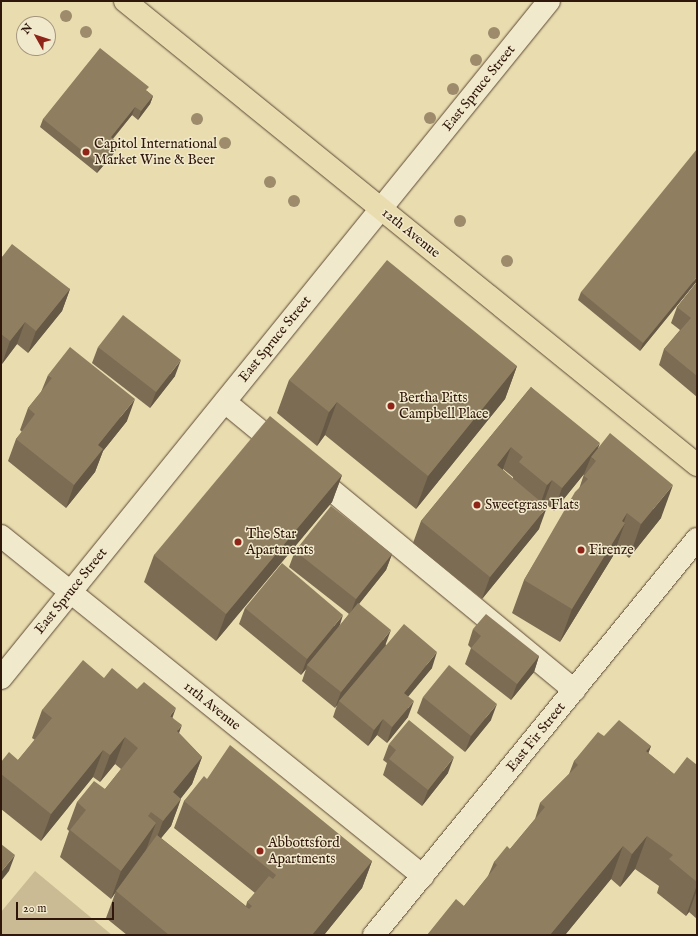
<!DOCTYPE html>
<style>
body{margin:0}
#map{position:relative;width:698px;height:936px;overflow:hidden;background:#e9ddb0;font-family:"IM FELL English",serif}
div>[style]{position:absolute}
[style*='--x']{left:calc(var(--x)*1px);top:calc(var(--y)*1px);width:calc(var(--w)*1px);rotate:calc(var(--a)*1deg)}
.green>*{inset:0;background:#cabb94}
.roads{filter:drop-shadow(0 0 1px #5e4834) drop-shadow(0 0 1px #5e4834)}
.minor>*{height:22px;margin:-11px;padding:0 11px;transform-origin:11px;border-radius:11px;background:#f1e9cc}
.major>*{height:22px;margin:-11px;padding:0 11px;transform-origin:11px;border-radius:11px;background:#e9ddb0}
.trees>*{width:12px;height:12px;margin:-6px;border-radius:50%;background:#9d8b6c}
.wall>*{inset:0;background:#7c6c53}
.shaded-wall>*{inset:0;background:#655844}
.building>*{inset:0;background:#907e61}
.dots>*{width:11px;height:11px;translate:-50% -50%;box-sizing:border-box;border:2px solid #f1e9cc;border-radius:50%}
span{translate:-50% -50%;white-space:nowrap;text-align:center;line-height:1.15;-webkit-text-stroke:3px #f1e9cc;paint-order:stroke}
.street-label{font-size:14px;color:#30170b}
.poi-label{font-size:14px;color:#30170b}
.left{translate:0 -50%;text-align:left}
.frame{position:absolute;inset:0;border:2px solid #30170b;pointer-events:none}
.north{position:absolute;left:16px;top:16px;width:40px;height:40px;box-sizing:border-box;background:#f1e9cc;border:1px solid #a4957f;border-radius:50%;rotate:309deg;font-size:11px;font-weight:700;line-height:16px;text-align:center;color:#30170b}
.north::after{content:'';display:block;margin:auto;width:14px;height:18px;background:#8f2418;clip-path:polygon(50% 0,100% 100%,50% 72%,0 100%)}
.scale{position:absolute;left:16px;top:902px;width:98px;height:18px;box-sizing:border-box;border:2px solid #30170b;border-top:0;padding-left:5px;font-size:12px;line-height:14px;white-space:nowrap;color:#30170b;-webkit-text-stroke:3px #f1e9cc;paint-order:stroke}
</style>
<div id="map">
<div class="green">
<i style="clip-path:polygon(35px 871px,112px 935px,1px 935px,1px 912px)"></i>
</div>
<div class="roads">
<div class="minor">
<i style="--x:225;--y:402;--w:72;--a:39.4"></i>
<i style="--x:312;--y:474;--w:340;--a:39.5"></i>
<i style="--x:1;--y:536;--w:542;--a:38.86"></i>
<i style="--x:1;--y:678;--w:871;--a:-51.01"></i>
<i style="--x:374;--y:935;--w:511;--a:-50.8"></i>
</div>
<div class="major">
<i style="--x:125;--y:1;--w:737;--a:39.05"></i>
</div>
</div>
<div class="trees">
<i style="left:66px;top:16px"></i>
<i style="left:86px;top:32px"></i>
<i style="left:494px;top:33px"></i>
<i style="left:476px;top:60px"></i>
<i style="left:453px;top:89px"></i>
<i style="left:430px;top:118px"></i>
<i style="left:197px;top:119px"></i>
<i style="left:225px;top:143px"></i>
<i style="left:270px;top:182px"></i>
<i style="left:294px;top:201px"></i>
<i style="left:460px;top:221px"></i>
<i style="left:507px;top:261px"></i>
</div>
<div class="wall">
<i style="clip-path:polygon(147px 91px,153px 96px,150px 104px,138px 120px,132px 115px,113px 139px,118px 143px,115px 152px,97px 173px,40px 127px,43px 119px)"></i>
<i style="clip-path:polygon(1px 256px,70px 289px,62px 311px,28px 353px,17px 344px,2px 364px,1px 363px)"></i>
<i style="clip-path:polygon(697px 281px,640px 351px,578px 300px,581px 292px)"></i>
<i style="clip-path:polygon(697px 282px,697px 397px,659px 365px,664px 349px,680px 330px,671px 323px,677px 307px)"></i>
<i style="clip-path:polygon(98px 347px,175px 376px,150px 408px,92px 363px)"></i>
<i style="clip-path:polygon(517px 366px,505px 399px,416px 509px,325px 435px,317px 446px,277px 413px,289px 380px)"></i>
<i style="clip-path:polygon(48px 375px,127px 421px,103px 451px,95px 472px,66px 508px,8px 461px,16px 439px,22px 432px,20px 430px,28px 408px,41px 392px)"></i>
<i style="clip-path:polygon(evenodd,531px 387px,598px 448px,661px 518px,629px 558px,616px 547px,613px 556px,560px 642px,512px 613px,524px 580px,579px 489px,584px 474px,554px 511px,544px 502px,543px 503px,539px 529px,482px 599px,413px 543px,421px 521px,531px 387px,503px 469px,513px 477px,513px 479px,503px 470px,503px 469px)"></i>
<i style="clip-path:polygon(342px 475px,332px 502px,216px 641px,144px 582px,154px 555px)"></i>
<i style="clip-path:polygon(295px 551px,392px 554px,386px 570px,359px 604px,386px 645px,432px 668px,408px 696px,408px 717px,387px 743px,377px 735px,368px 746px,333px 717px,337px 705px,335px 708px,302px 681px,306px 669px,301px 675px,239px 624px,245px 608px,339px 627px,349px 614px,289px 567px)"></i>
<i style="clip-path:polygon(473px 629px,539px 656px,534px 672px,511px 700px,465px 664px,471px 648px,468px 645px)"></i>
<i style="clip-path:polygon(104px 678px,173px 718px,179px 733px,202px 757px,192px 784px,181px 798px,171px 826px,161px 838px,246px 906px,247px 902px,255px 893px,174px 828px,184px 801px,207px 779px,372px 861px,362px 888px,324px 935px,127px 935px,106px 918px,116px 891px,111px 899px,60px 857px,69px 831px,67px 829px,77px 802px,105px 789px,121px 769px,115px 764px,100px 782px,93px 777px,41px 841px,1px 809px,1px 762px,18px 760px,35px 740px,32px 738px,42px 710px)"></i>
<i style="clip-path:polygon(423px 697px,491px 720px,465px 752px,417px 713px)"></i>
<i style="clip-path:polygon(604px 736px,651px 746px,648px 753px,674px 774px,697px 765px,697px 919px,689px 912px,686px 916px,657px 893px,659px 886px,635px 869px,620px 887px,611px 879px,565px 935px,427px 935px,464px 906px,488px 876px,494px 862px,510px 849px,535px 819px,540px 803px,569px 774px,574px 761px)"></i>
<i style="clip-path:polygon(389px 744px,448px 773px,422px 806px,383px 775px,387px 763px,383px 760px)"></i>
</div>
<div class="shaded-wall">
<i style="clip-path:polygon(153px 96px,150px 104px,138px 120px,141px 111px)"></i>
<i style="clip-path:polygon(135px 107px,132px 115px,107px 145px,111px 137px)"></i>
<i style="clip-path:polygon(118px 143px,115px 152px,97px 173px,100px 165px)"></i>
<i style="clip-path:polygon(697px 277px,697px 281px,640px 351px,643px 343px)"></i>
<i style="clip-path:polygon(70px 289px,62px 311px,28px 353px,36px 331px)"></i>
<i style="clip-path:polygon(25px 322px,17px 344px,2px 364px,10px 341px)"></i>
<i style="clip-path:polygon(181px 360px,175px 376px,150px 408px,156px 392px)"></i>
<i style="clip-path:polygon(517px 366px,505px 399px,416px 509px,428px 476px)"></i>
<i style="clip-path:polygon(135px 399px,127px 421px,103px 451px,95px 472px,66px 508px,74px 485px,98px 445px)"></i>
<i style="clip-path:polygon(337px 402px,325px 435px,317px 446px,329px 412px)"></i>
<i style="clip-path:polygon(600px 443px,594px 460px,591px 457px,584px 474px,554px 511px,562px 488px)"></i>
<i style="clip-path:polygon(511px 447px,503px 469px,488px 488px,497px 465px)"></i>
<i style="clip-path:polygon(342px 475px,332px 502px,216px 641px,226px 614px)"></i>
<i style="clip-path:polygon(552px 480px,544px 502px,539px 508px,547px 485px)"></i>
<i style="clip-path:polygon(673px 485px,661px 518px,629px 558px,641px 524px)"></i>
<i style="clip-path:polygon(547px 507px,539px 529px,482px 599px,490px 577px)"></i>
<i style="clip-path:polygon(627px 513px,622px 528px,625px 523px,613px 556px,560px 642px,572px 609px,622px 521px)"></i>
<i style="clip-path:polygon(392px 554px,386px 570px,350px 615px,356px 599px)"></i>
<i style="clip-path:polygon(343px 615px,338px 631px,307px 665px,306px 669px,301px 675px,307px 659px)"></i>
<i style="clip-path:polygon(391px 630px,385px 646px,339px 701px,337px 705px,335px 708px,341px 692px)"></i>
<i style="clip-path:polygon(437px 652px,432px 668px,398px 709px,404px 693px)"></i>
<i style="clip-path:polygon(539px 656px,534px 672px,511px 700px,517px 684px)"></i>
<i style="clip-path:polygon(414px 701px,408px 717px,387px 743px,392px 727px)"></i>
<i style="clip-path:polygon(497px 704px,491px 720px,465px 752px,471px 736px)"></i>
<i style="clip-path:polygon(176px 708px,166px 735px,170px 716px)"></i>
<i style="clip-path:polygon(383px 719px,377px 735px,368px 746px,374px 730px)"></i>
<i style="clip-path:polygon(182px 725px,172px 752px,177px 731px)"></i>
<i style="clip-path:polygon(125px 737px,115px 764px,100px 782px,110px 755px)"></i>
<i style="clip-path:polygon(651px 746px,639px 779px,646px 751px)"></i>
<i style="clip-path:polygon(103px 750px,93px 777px,41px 841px,51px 814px)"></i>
<i style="clip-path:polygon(202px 757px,192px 784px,164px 820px,173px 792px)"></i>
<i style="clip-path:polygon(454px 757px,448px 773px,422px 806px,428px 790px)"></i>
<i style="clip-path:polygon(181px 799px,171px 826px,153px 848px,163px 821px)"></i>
<i style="clip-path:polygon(156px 823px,146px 850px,111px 899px,121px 871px)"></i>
<i style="clip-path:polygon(647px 836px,635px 869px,620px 887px,632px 854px)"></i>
<i style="clip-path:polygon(623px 846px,611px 879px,565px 935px,550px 935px)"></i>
<i style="clip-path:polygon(15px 855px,9px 871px,1px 881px,1px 872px)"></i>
<i style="clip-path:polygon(372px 861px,362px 888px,324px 935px,312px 935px)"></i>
<i style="clip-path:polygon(697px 885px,697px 890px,689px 912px,686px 916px)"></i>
</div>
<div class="building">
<i style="clip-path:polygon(100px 48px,149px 87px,146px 90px,153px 96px,141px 111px,135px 107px,111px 137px,118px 143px,100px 165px,43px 119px)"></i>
<i style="clip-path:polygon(697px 149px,697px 277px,643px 343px,581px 292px)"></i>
<i style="clip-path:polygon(12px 244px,70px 289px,36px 331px,25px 322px,10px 341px,1px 334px,1px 256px,2px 257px)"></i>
<i style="clip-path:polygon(387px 260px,517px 366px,428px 476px,337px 402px,329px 412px,289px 380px)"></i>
<i style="clip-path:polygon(697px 282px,697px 376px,664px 349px,691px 318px,677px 307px)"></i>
<i style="clip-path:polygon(123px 315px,181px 360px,156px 392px,98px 347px)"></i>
<i style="clip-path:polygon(70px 347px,135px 399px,98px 445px,103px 449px,74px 485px,16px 439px,35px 414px,28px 408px,52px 378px,48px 375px)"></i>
<i style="clip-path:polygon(531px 387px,600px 443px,562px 488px,552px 480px,547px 485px,519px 462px,523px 457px,511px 447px,497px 465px,547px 507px,490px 577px,421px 521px)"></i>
<i style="clip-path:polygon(270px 416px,342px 475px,226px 614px,154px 555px)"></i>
<i style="clip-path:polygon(610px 433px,673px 485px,641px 524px,627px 513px,622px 521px,625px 523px,572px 609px,524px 580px,575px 492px,588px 479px,584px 476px,596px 461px,591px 457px)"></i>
<i style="clip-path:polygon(331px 506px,392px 554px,356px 599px,295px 551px)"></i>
<i style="clip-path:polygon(282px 563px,343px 615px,307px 659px,245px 608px)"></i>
<i style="clip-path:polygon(358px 603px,391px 630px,341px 692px,307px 665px)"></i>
<i style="clip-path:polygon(486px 614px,539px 656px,517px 684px,471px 648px,481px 636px,473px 629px)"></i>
<i style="clip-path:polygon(404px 624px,437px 652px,404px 693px,414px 701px,392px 727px,383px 719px,374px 730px,339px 701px)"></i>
<i style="clip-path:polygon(83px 660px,104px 678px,112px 668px,137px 689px,144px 682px,176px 708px,170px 716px,182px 725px,177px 731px,202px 757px,173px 792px,181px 799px,163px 821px,151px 812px,148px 816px,156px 823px,121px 871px,70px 830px,86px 810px,77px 802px,94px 781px,105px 789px,138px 748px,125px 737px,110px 755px,103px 750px,51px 814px,1px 774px,1px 762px,9px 752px,18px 760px,52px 718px,42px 710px)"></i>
<i style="clip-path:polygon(449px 665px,497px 704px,471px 736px,423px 697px)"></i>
<i style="clip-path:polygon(409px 720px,454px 757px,428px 790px,389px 759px,396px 750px,389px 744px)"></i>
<i style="clip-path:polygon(619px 720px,651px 746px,646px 751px,674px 774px,687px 757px,697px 765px,697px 882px,669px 859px,673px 855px,647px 836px,632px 854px,623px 846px,550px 935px,427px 935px,456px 899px,464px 906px,497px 865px,494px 862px,507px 846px,510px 849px,545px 807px,540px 803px,578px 765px,574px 761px,598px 732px,604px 736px)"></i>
<i style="clip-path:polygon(230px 745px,372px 861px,312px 935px,169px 935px,116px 891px,157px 835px,249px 909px,252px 906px,247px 902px,269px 876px,273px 879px,276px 875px,184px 801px,204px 776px,207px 779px)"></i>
<i style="clip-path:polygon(1px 844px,15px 855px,1px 872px)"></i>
</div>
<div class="dots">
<i style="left:86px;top:152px;background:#8f2418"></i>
<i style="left:391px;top:406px;background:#8f2418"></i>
<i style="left:477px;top:505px;background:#8f2418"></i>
<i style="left:238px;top:542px;background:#8f2418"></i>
<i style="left:581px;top:550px;background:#8f2418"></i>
<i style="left:260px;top:851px;background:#8f2418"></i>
</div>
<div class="street-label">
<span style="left:479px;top:88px;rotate:-51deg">East Spruce Street</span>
<span style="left:411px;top:233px;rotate:39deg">12th Avenue</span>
<span style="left:275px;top:339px;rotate:-51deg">East Spruce Street</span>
<span style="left:71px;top:591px;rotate:-51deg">East Spruce Street</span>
<span style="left:212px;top:706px;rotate:39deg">11th Avenue</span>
<span style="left:536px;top:737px;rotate:-51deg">East Fir Street</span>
</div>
<div class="poi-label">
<span class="left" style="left:94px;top:152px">Capitol International<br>Market Wine &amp; Beer</span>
<span class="left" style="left:399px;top:406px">Bertha Pitts<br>Campbell Place</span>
<span class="left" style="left:485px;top:505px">Sweetgrass Flats</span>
<span class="left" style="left:246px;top:542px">The Star<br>Apartments</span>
<span class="left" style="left:589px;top:550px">Firenze</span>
<span class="left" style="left:268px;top:851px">Abbottsford<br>Apartments</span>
</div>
<div class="frame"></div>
<div class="north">N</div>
<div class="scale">20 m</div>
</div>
